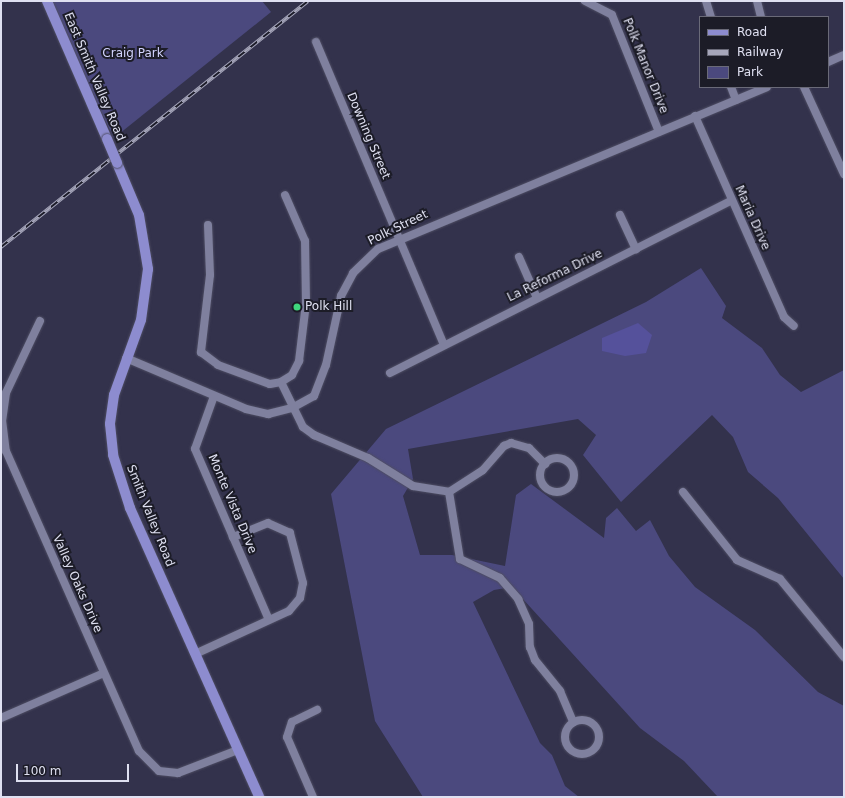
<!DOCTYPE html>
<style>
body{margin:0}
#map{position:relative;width:845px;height:798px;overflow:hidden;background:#33324c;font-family:"DejaVu Sans",sans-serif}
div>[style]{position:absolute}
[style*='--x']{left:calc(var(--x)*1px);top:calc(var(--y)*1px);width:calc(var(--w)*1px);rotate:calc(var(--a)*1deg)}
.green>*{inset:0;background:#4b497e}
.water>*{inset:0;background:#55519b}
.roads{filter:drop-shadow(0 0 1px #4e4d63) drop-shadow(0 0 1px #4e4d63)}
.minor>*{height:8px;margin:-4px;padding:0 4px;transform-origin:4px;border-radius:4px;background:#7f809e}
.minor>.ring{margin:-4px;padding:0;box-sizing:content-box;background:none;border:8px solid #7f809e;border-radius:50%}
.major>*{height:10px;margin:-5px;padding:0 5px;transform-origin:5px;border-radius:5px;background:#8d8ccf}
.rail>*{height:4px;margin-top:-2px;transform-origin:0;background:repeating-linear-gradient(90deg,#1c1c27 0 8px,#a6a6ba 0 16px);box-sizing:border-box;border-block:1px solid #a6a6ba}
.bridges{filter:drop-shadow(0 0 1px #4e4d63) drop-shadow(0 0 1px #4e4d63)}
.major-bridge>*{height:10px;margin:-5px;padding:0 5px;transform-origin:5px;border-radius:5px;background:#8d8ccf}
.dots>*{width:11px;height:11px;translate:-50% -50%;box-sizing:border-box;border:2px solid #1c1c27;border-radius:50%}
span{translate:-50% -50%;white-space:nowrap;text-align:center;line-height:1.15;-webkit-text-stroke:4px #1c1c27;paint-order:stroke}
.park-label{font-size:12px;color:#d3d4ff}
.street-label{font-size:12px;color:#dfe0f1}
.poi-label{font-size:12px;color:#dfe0f1}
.left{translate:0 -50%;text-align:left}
.frame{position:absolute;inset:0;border:2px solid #dfe0f1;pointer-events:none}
.legend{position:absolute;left:699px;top:16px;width:130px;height:72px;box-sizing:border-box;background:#1c1c27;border:1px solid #6a6a78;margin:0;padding:5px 7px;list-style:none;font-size:12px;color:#dfe0f1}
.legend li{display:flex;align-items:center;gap:8px;height:20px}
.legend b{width:20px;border:1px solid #6a6a78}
.scale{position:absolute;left:16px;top:764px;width:113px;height:18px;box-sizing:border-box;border:2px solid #dfe0f1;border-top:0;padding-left:5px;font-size:12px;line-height:14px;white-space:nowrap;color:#dfe0f1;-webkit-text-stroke:3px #1c1c27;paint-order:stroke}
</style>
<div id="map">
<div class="green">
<i style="clip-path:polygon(51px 1px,262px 1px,271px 12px,114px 138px,76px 62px)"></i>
<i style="clip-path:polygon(701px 268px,726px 306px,722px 318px,762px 348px,780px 375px,801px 392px,844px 370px,844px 579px,778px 498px,748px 472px,733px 437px,712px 415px,621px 502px,583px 455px,596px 435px,578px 419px,408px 449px,413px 479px,403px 496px,420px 555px,452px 555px,505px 566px,516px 495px,531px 484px,604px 538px,606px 518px,617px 508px,636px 531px,650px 520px,669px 556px,695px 587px,755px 630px,818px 692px,844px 706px,844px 797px,718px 797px,684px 761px,640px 728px,512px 587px,494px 590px,473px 602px,540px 743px,552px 755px,565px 786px,579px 797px,423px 797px,375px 721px,331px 494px,386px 429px,646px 302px)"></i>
</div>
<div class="water">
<i style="clip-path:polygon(638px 323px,652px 335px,646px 353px,625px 356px,602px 351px,602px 338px)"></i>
</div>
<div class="roads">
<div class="minor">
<i style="--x:585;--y:1;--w:30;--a:27"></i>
<i style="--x:612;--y:15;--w:126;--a:68.1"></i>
<i style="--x:706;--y:1;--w:17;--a:73"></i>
<i style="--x:757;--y:1;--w:16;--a:76"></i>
<i style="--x:316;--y:42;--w:329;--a:67.1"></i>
<i style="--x:828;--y:62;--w:17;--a:-24"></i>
<i style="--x:731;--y:87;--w:14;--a:69"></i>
<i style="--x:804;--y:87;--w:96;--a:65.3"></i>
<i style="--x:695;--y:116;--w:220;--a:66.1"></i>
<i style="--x:784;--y:317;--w:13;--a:42"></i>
<i style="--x:620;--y:215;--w:38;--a:65"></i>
<i style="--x:208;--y:225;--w:50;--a:87.7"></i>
<i style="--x:210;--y:275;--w:78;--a:96.7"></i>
<i style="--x:201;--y:352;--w:21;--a:37"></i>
<i style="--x:218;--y:365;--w:55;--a:20.1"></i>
<i style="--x:270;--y:384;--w:11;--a:-10"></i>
<i style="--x:281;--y:382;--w:13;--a:-32"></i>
<i style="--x:292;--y:375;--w:16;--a:-63"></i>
<i style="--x:299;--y:361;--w:58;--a:-83.1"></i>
<i style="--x:306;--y:303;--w:62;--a:-90.9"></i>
<i style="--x:305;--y:241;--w:50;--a:-113.5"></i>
<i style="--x:519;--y:257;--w:45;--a:66.3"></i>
<i style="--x:40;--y:321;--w:80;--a:115.3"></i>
<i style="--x:6;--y:393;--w:27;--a:98"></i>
<i style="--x:2;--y:420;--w:31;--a:83"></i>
<i style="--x:6;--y:451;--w:328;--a:66.1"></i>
<i style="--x:139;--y:751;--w:28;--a:45"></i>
<i style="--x:159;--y:771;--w:19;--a:6"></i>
<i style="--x:178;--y:773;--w:64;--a:-21"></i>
<i style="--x:126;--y:358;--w:130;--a:23"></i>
<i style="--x:246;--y:409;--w:23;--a:13"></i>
<i style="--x:268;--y:414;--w:25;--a:-14"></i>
<i style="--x:292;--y:408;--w:25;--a:-29"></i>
<i style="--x:314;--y:396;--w:33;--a:-69"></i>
<i style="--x:326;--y:365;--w:71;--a:-77.7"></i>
<i style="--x:341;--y:296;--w:26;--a:-62"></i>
<i style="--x:353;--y:273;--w:35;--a:-44"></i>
<i style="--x:378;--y:249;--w:421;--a:-22.6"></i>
<i style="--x:390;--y:373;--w:382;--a:-26.8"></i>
<i style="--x:281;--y:382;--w:50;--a:63.9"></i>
<i style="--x:303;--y:427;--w:14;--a:36"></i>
<i style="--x:314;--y:435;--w:59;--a:23.1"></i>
<i style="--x:368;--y:458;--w:53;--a:31.9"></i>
<i style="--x:413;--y:486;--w:36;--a:9"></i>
<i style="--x:449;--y:492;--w:68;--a:80.7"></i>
<i style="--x:460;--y:559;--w:44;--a:25.4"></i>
<i style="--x:500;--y:578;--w:28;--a:49"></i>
<i style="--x:518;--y:599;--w:27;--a:66"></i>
<i style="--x:529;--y:624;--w:23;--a:88"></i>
<i style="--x:530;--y:647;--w:14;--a:69"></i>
<i style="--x:535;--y:660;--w:40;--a:51"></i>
<i style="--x:560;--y:691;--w:34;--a:67"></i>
<i style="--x:214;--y:396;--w:56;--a:109.7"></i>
<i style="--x:195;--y:449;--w:186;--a:66.6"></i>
<i class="ring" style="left:540px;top:458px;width:26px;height:26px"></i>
<i style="--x:449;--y:492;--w:40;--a:-32.9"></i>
<i style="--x:483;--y:470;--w:32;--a:-49"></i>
<i style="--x:504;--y:446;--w:8;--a:-23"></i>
<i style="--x:511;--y:443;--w:19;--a:16"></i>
<i style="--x:529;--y:448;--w:23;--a:45"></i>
<i style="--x:683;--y:492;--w:87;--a:51.5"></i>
<i style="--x:737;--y:560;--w:47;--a:23.8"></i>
<i style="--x:780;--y:579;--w:101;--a:50.6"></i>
<i style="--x:195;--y:654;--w:103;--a:-24.6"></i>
<i style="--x:289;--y:611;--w:17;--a:-50"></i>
<i style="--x:300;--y:598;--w:15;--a:-79"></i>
<i style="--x:303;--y:583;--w:52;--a:-104.6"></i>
<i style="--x:290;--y:533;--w:24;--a:-156"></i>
<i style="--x:268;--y:523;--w:38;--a:158"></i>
<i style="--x:1;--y:718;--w:112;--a:-23.6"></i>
<i class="ring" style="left:565px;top:720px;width:26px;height:26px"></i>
<i style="--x:313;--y:797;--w:65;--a:-113.4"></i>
<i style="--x:287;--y:737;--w:16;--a:-72"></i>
<i style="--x:292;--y:722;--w:28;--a:-26"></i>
</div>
<div class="major">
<i style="--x:47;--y:1;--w:150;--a:66.5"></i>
<i style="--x:117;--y:163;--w:56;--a:67.1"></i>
<i style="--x:139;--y:215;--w:55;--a:80.5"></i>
<i style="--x:148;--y:269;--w:51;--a:97.8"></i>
<i style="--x:141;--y:320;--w:80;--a:109.8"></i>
<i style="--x:114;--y:395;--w:29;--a:98"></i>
<i style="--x:110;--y:424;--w:31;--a:84"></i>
<i style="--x:113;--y:455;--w:56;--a:72.2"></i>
<i style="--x:130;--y:508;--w:316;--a:65.9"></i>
</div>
</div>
<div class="rail">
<i style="--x:1;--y:247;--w:393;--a:-38.7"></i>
</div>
<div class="bridges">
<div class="major-bridge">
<i style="--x:107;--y:139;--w:26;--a:67"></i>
</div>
</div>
<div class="dots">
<i style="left:297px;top:307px;background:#3fd77d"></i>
</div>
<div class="park-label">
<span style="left:133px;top:54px">Craig Park</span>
</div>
<div class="street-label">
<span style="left:645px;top:66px;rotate:68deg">Polk Manor Drive</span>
<span style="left:94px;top:77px;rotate:67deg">East Smith Valley Road</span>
<span style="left:368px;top:136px;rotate:67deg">Downing Street</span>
<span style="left:752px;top:218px;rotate:66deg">Maria Drive</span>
<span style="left:398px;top:228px;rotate:-26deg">Polk Street</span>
<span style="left:555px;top:276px;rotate:-26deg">La Reforma Drive</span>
<span style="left:232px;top:504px;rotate:67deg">Monte Vista Drive</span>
<span style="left:150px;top:516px;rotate:68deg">Smith Valley Road</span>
<span style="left:77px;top:584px;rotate:66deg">Valley Oaks Drive</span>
</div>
<div class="poi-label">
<span class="left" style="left:305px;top:307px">Polk Hill</span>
</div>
<div class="frame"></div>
<ul class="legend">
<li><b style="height:5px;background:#8d8ccf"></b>Road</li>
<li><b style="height:5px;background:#a6a6ba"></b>Railway</li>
<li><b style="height:11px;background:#4b497e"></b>Park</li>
</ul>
<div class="scale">100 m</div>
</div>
